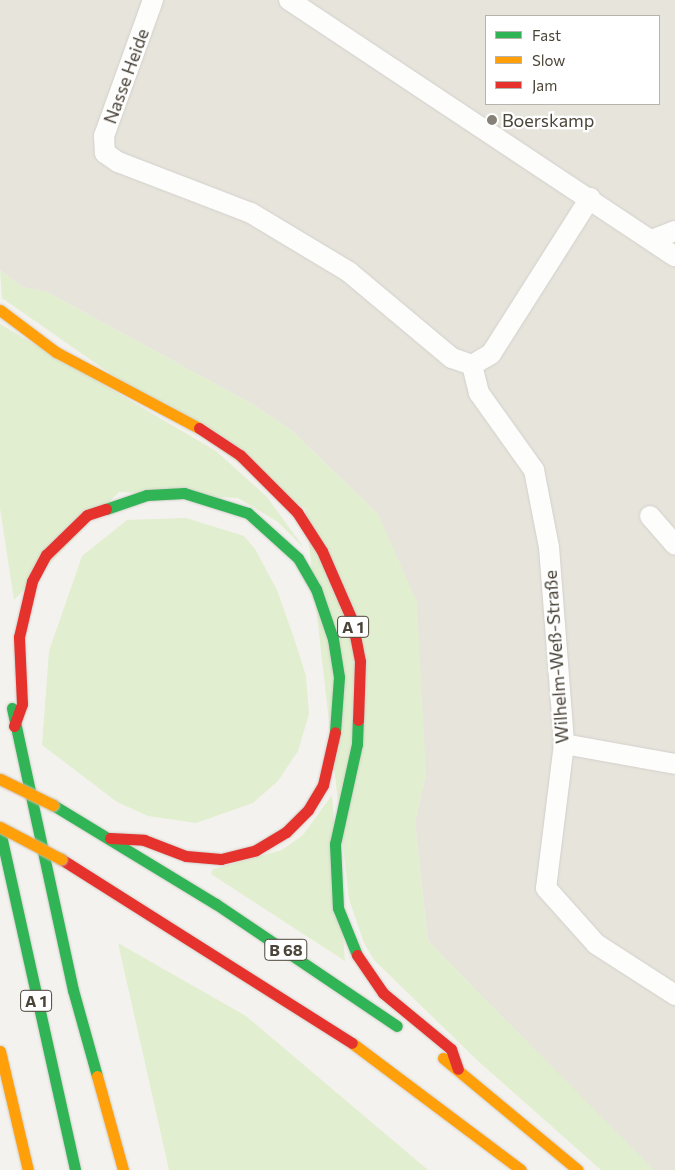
<!DOCTYPE html>
<meta charset="utf-8">
<style>
body{margin:0}
#map{position:relative;width:675px;height:1170px;overflow:hidden;background:#f4f2ee;font-family:Commissioner,sans-serif}
div>[style]{position:absolute}
[style*='--x']{left:calc(var(--x)*1px);top:calc(var(--y)*1px);width:calc(var(--w)*1px);rotate:calc(var(--a)*1deg)}
.residential>*{inset:0;background:#e7e4dc}
.green>*{inset:0;background:#e1eecf}
.roads{filter:drop-shadow(0 0 1px #d2d0cb) drop-shadow(0 0 1px #d2d0cb)}
.street>*{height:20px;margin:-10px;padding:0 10px;transform-origin:10px;border-radius:10px;background:#fdfdfc}
.fast>*{height:11px;margin:-5.5px;padding:0 5.5px;transform-origin:5.5px;border-radius:5.5px;background:#30b455}
.slow>*{height:11px;margin:-5.5px;padding:0 5.5px;transform-origin:5.5px;border-radius:5.5px;background:#ff9f0a}
.jam>*{height:11px;margin:-5.5px;padding:0 5.5px;transform-origin:5.5px;border-radius:5.5px;background:#e5322d}
.bridges{filter:drop-shadow(0 0 1px #ccbfa9) drop-shadow(0 0 1px #ccbfa9)}
.slow-bridge>*{height:11px;margin:-5.5px;padding:0 5.5px;transform-origin:5.5px;border-radius:5.5px;background:#ff9f0a}
.dots>*{width:14px;height:14px;translate:-50% -50%;box-sizing:border-box;border:2px solid #fff;border-radius:50%}
span{translate:-50% -50%;white-space:nowrap;text-align:center;line-height:1.15;-webkit-text-stroke:4.5px #fff;paint-order:stroke}
.shield-label span{padding:1px 4px;background:#fff;border:1px solid;border-radius:4px;-webkit-text-stroke-width:0}
.shield-label{font-size:16px;color:#4b4439;font-weight:700}
.street-label{font-size:18px;color:#4b4439}
.poi-label{font-size:18px;color:#4b4439}
.left{translate:0 -50%;text-align:left}
.legend{position:absolute;left:485px;top:15px;width:175px;height:90px;box-sizing:border-box;background:#fff;border:1px solid #b7b4b0;margin:0;padding:6px 9px;list-style:none;font-size:15px;color:#4b4439}
.legend li{display:flex;align-items:center;gap:10px;height:25px}
.legend b{width:25px;border:1px solid #b7b4b0}
</style>
<div id="map">
<div class="residential">
<i style="clip-path:polygon(evenodd,0 0,675px 0,675px 1170px,650px 1170px,428px 941px,415px 823px,426px 774px,378px 514px,291px 430px,254px 405px,47px 292px,22px 287px,0 270px,0 0,486px 16px,659px 16px,659px 104px,486px 104px,486px 16px)"></i>
</div>
<div class="green">
<i style="clip-path:polygon(0 270px,22px 287px,47px 292px,254px 405px,291px 430px,378px 514px,417px 602px,426px 774px,415px 823px,428px 941px,654px 1170px,601px 1170px,478px 1061px,374px 960px,364px 943px,349px 899px,305px 509px,2px 298px)"></i>
<i style="clip-path:polygon(0 324px,216px 451px,267px 497px,304px 548px,278px 522px,238px 498px,119px 492px,14px 600px,0 508px)"></i>
<i style="clip-path:polygon(186px 518px,244px 536px,255px 549px,277px 590px,294px 638px,306px 676px,309px 714px,298px 751px,278px 781px,253px 803px,196px 823px,148px 816px,117px 802px,42px 745px,49px 651px,82px 556px,127px 520px)"></i>
<i style="clip-path:polygon(332px 795px,345px 961px,211px 874px,213px 869px,282px 850px,303px 835px)"></i>
<i style="clip-path:polygon(118px 943px,246px 1016px,428px 1170px,169px 1170px)"></i>
</div>
<div class="roads">
<div class="street">
<i style="--x:153;--y:0;--w:145;--a:109.8"></i>
<i style="--x:104;--y:136;--w:17;--a:87"></i>
<i style="--x:105;--y:153;--w:16;--a:35"></i>
<i style="--x:118;--y:162;--w:142;--a:21"></i>
<i style="--x:251;--y:213;--w:114;--a:31"></i>
<i style="--x:349;--y:272;--w:134;--a:39.9"></i>
<i style="--x:452;--y:358;--w:21;--a:19"></i>
<i style="--x:472;--y:365;--w:22;--a:-30"></i>
<i style="--x:491;--y:354;--w:185;--a:-57.6"></i>
<i style="--x:289;--y:0;--w:463;--a:33.6"></i>
<i style="--x:654;--y:239;--w:22;--a:-21"></i>
<i style="--x:472;--y:365;--w:29;--a:76"></i>
<i style="--x:479;--y:393;--w:95;--a:54.5"></i>
<i style="--x:534;--y:470;--w:78;--a:79"></i>
<i style="--x:549;--y:547;--w:198;--a:85.6"></i>
<i style="--x:564;--y:744;--w:145;--a:97.1"></i>
<i style="--x:546;--y:888;--w:75;--a:48.2"></i>
<i style="--x:596;--y:944;--w:94;--a:32.8"></i>
<i style="--x:650;--y:516;--w:38;--a:49"></i>
<i style="--x:564;--y:744;--w:113;--a:10.2"></i>
</div>
<div class="fast">
<i style="--x:106;--y:509;--w:43;--a:-18.9"></i>
<i style="--x:147;--y:495;--w:37;--a:-3"></i>
<i style="--x:184;--y:493;--w:67;--a:17.4"></i>
<i style="--x:248;--y:513;--w:67;--a:42"></i>
<i style="--x:298;--y:558;--w:36;--a:60"></i>
<i style="--x:316;--y:589;--w:53;--a:71.2"></i>
<i style="--x:333;--y:639;--w:38;--a:81"></i>
<i style="--x:339;--y:677;--w:55;--a:94.2"></i>
<i style="--x:12;--y:708;--w:289;--a:77.8"></i>
<i style="--x:73;--y:990;--w:89;--a:74.4"></i>
<i style="--x:53;--y:805;--w:191;--a:31.3"></i>
<i style="--x:216;--y:904;--w:218;--a:34"></i>
<i style="--x:0;--y:831;--w:347;--a:77.5"></i>
<i style="--x:357;--y:955;--w:51;--a:-112"></i>
<i style="--x:338;--y:908;--w:64;--a:-92.7"></i>
<i style="--x:335;--y:844;--w:102;--a:-77.6"></i>
<i style="--x:357;--y:744;--w:24;--a:-88"></i>
</div>
<div class="slow">
<i style="--x:0;--y:310;--w:70;--a:36.9"></i>
<i style="--x:56;--y:352;--w:162;--a:28"></i>
<i style="--x:352;--y:1043;--w:211;--a:36.9"></i>
<i style="--x:0;--y:1051;--w:122;--a:76.8"></i>
<i style="--x:443;--y:1058;--w:175;--a:39.7"></i>
<i style="--x:97;--y:1076;--w:98;--a:74.5"></i>
</div>
<div class="jam">
<i style="--x:199;--y:428;--w:49;--a:33.4"></i>
<i style="--x:240;--y:455;--w:81;--a:45"></i>
<i style="--x:297;--y:512;--w:46;--a:57.3"></i>
<i style="--x:322;--y:551;--w:75;--a:66.5"></i>
<i style="--x:352;--y:620;--w:42;--a:79"></i>
<i style="--x:360;--y:661;--w:59;--a:91.9"></i>
<i style="--x:14;--y:726;--w:23;--a:-70"></i>
<i style="--x:22;--y:704;--w:67;--a:-92.6"></i>
<i style="--x:19;--y:637;--w:57;--a:-76.9"></i>
<i style="--x:32;--y:581;--w:30;--a:-62"></i>
<i style="--x:46;--y:555;--w:57;--a:-44.3"></i>
<i style="--x:87;--y:515;--w:20;--a:-18"></i>
<i style="--x:110;--y:838;--w:34;--a:3"></i>
<i style="--x:144;--y:840;--w:45;--a:20.9"></i>
<i style="--x:186;--y:856;--w:35;--a:5"></i>
<i style="--x:221;--y:859;--w:36;--a:-14"></i>
<i style="--x:256;--y:850;--w:35;--a:-31"></i>
<i style="--x:286;--y:832;--w:31;--a:-45"></i>
<i style="--x:308;--y:810;--w:29;--a:-59"></i>
<i style="--x:323;--y:785;--w:54;--a:-77.2"></i>
<i style="--x:61;--y:859;--w:344;--a:32.3"></i>
<i style="--x:357;--y:955;--w:46;--a:55.6"></i>
<i style="--x:383;--y:993;--w:88;--a:39.5"></i>
<i style="--x:451;--y:1049;--w:21;--a:71"></i>
</div>
</div>
<div class="bridges">
<div class="slow-bridge">
<i style="--x:0;--y:779;--w:59;--a:26.1"></i>
<i style="--x:0;--y:827;--w:69;--a:27.7"></i>
</div>
</div>
<div class="dots">
<i style="left:492px;top:120px;background:#868178"></i>
</div>
<div class="shield-label">
<span style="left:353px;top:627px">A 1</span>
<span style="left:286px;top:950px">B 68</span>
<span style="left:36px;top:1001px">A 1</span>
</div>
<div class="street-label">
<span style="left:126px;top:76px;rotate:-70deg">Nasse Heide</span>
<span style="left:556px;top:657px;rotate:-94deg">Wilhelm-Weß-Straße</span>
</div>
<div class="poi-label">
<span class="left" style="left:502px;top:120px">Boerskamp</span>
</div>
<ul class="legend">
<li><b style="height:6px;background:#30b455"></b>Fast</li>
<li><b style="height:6px;background:#ff9f0a"></b>Slow</li>
<li><b style="height:6px;background:#e5322d"></b>Jam</li>
</ul>
</div>
